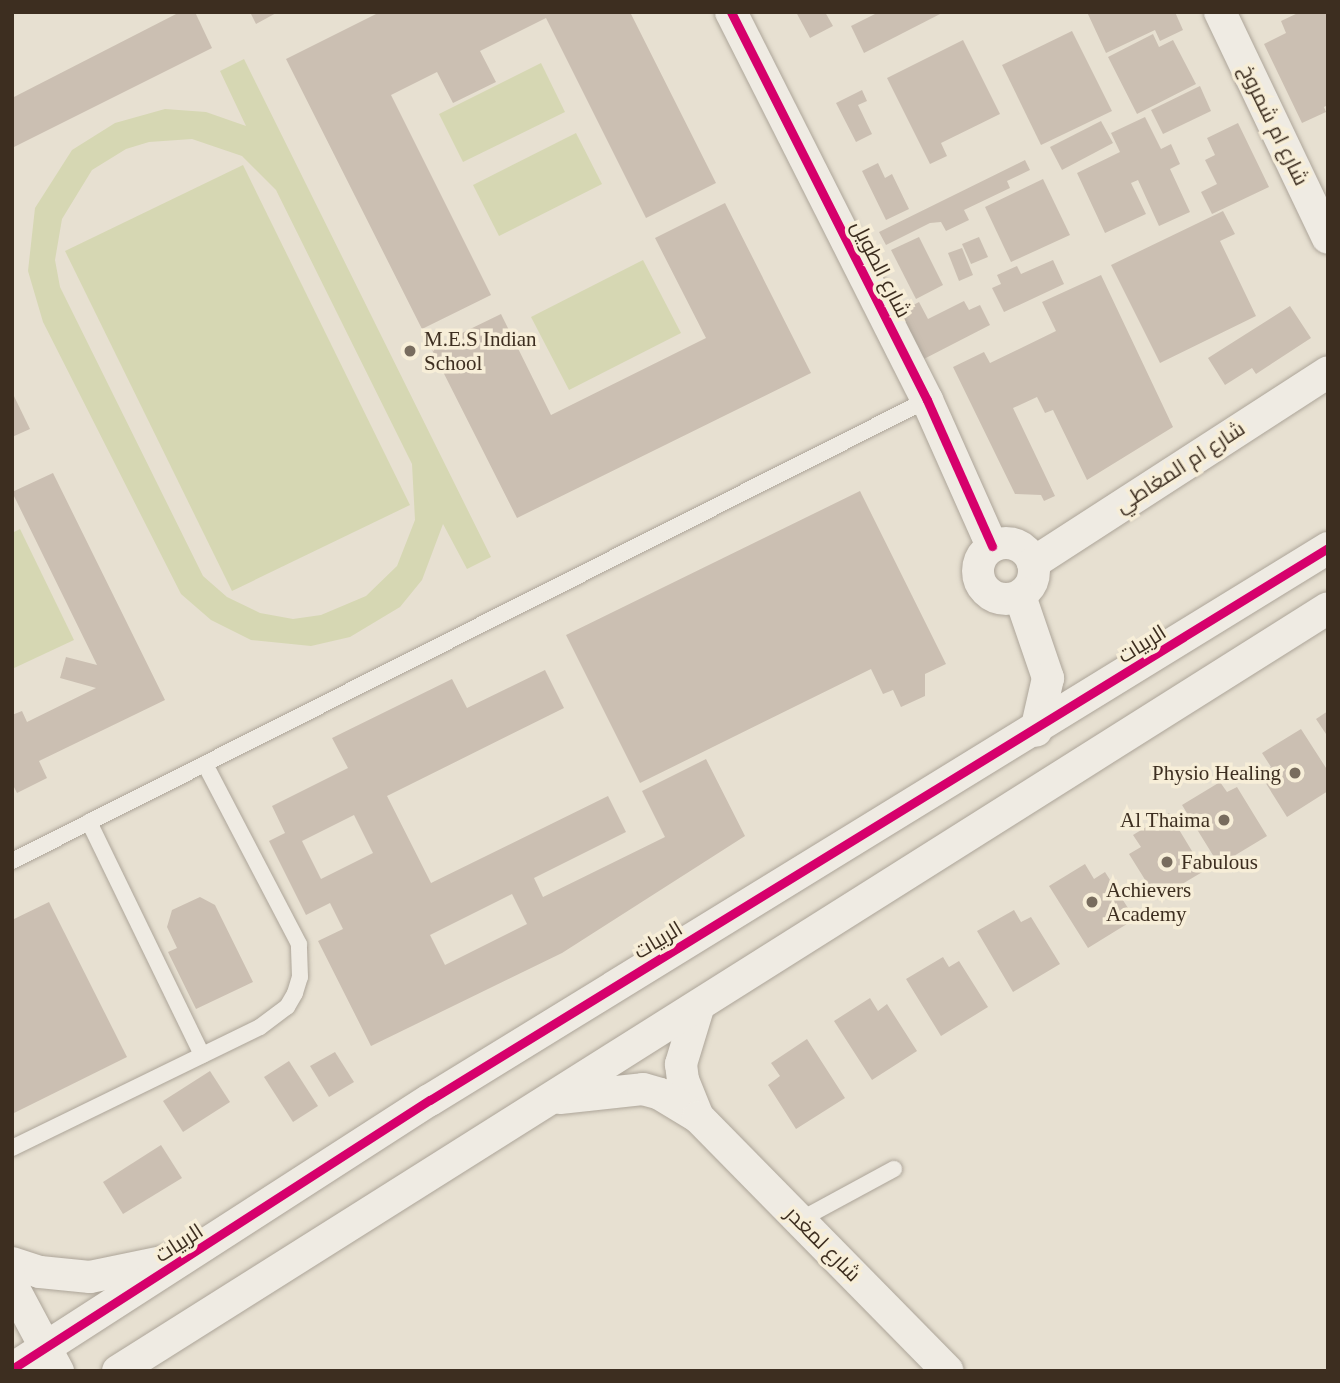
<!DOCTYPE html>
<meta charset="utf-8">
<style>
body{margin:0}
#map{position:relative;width:1340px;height:1383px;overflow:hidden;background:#e7e0d1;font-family:"Times New Roman",Cairo,serif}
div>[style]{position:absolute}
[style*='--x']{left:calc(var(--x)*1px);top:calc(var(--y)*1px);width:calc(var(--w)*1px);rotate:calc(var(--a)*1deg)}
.green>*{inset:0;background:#d6d7b3}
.building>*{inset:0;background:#cbbfb2}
.roads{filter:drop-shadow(0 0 2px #ada599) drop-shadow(0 0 2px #ada599)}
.lane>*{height:16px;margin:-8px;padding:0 8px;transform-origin:8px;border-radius:8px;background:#efebe3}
.street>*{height:32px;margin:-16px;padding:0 16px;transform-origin:16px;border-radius:16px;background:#efebe3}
.street>.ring{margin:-16px;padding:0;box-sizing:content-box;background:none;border:32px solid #efebe3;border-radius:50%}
.cycleway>*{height:9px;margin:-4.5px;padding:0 4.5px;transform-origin:4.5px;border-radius:4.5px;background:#d6006c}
.dots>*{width:19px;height:19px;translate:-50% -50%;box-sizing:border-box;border:4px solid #f7eed8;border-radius:50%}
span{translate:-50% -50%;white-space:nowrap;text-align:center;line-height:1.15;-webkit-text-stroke:7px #f7eed8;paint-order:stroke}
.street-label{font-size:21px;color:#3d2e20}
.poi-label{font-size:21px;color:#3d2e20}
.left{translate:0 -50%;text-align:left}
.right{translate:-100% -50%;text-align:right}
.frame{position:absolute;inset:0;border:14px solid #3d2e20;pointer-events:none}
</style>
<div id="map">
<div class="green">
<i style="clip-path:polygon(evenodd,244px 59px,491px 557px,467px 569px,443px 524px,422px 580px,400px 607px,350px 637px,311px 646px,251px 640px,211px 620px,181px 594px,43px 322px,28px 271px,35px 208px,72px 150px,115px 123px,165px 109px,206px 112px,246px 126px,220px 71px,244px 59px,192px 139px,242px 156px,276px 190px,412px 464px,415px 520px,397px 566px,366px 596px,321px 615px,293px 619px,260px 613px,227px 597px,203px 576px,60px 287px,55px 260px,62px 219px,92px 170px,126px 149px,149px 142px,192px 139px)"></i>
<i style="clip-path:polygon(541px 63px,565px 112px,463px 162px,439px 114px)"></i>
<i style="clip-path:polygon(576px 133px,602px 184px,499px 236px,473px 185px)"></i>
<i style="clip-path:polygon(243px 165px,410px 505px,232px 591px,65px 251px)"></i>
<i style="clip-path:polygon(643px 260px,681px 333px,569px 390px,531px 317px)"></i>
<i style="clip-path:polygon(20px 529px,74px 640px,12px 669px,12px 533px)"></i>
</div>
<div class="building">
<i style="clip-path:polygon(180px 12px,195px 12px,212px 48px,12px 148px,12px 98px)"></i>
<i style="clip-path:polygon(250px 12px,278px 12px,256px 24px)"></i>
<i style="clip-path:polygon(380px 12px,630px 12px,716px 183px,646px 218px,546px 18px,480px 51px,496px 82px,453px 103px,437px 72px,391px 95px,491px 295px,422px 329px,286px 59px)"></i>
<i style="clip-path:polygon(796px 12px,825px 12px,833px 26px,810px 38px)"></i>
<i style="clip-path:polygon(879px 12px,944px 12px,864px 53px,851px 26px)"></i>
<i style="clip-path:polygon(1087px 12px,1175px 12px,1183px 30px,1160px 41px,1155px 30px,1106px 53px)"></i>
<i style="clip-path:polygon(1300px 12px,1328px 12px,1328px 105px,1324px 107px,1326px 112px,1302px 123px,1264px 44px,1286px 33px,1281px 21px)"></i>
<i style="clip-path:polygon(1072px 31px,1112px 111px,1041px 145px,1002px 65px)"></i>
<i style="clip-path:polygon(1153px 34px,1159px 47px,1173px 40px,1196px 84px,1137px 114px,1108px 57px)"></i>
<i style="clip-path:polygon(963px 40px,1000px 114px,941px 143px,947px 156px,930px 164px,887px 78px)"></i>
<i style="clip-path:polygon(1200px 86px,1211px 111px,1163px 134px,1151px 110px)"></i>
<i style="clip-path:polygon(862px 90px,867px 101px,858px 105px,872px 134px,856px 142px,836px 103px)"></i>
<i style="clip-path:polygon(1145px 117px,1161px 149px,1171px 144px,1180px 164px,1170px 169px,1190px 212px,1159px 226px,1138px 180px,1131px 183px,1146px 214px,1105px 233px,1077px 173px,1120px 152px,1111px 133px)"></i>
<i style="clip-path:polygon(1101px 121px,1113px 143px,1062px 170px,1050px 147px)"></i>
<i style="clip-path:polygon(1238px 123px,1269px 187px,1212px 214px,1201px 192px,1217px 184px,1205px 160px,1215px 155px,1207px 138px)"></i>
<i style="clip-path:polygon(1025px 160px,1030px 170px,1007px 181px,1010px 188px,964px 210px,969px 220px,946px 231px,941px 222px,930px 223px,886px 245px,879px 232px)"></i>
<i style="clip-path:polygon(878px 163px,885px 178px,892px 174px,909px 209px,886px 220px,862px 171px)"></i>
<i style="clip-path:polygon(1043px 179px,1070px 235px,1011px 262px,985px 207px)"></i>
<i style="clip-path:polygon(725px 203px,811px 373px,517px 518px,431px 348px,501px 314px,551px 415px,706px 338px,655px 238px)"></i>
<i style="clip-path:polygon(1223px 211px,1235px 234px,1220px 241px,1256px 316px,1160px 363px,1111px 265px)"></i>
<i style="clip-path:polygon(919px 237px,943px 285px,916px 299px,891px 250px)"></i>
<i style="clip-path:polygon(979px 237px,988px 257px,971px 264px,962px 244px)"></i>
<i style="clip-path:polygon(962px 248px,973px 275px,959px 281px,948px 253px)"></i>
<i style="clip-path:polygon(1053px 260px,1064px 284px,1004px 312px,992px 288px,1001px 284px,997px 275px,1017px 266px,1021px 274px)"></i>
<i style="clip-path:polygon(1101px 275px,1173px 427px,1087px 480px,1053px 410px,1045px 413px,1037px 397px,1013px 408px,1055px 496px,1044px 501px,1041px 495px,1015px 494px,953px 367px,984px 352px,990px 363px,1056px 331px,1042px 302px)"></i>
<i style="clip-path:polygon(964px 301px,969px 310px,980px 305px,990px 325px,920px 361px,896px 314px,919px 302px,928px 319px)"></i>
<i style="clip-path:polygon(1290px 306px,1311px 338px,1256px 374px,1252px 368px,1225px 385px,1208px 358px)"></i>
<i style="clip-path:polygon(12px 392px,30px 429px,12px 437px)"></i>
<i style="clip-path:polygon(53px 473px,165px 700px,39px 761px,47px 778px,17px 793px,12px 783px,12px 715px,22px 711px,27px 722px,96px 688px,60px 678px,66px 657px,97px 665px,12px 492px)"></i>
<i style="clip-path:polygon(860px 491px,946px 664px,925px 674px,925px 696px,901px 707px,893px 690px,883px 694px,871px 669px,640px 783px,566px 635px)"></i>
<i style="clip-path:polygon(evenodd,545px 670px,564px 708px,387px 796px,431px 883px,608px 796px,626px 832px,534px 878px,543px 897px,665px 837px,642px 791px,706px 759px,745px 836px,562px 953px,371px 1046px,318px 941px,343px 929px,330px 903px,306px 915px,269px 841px,285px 833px,272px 806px,348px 768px,332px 738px,452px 679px,467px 708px,545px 670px,354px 815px,373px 853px,321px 879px,302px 841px,354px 815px,545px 670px,512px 894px,527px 924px,445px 965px,430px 935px,512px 894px)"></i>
<i style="clip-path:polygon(1328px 711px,1328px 737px,1316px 719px)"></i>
<i style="clip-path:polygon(1301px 729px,1328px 771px,1328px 791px,1287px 817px,1260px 774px,1271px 767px,1262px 753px)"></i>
<i style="clip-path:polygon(1220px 782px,1227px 792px,1237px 787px,1267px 836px,1219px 865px,1182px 805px)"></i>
<i style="clip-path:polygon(1169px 813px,1204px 871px,1157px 899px,1129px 854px,1141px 847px,1133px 835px)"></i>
<i style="clip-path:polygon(1085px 864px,1094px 879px,1105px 872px,1135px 919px,1088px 948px,1049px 886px)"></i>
<i style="clip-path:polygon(200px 897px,215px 905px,253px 982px,196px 1009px,168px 952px,177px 948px,167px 927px,172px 910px)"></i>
<i style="clip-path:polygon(49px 902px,127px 1057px,12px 1114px,12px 920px)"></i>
<i style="clip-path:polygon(1014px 910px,1021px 922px,1031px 917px,1060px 964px,1013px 992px,977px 931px)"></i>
<i style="clip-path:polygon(943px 957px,949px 967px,959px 961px,988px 1007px,941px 1036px,906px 979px)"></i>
<i style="clip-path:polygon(870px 998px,878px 1011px,887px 1004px,917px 1051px,872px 1080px,834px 1021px)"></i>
<i style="clip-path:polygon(807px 1039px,845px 1098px,796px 1129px,768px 1085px,780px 1076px,771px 1063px)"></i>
<i style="clip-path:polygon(335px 1052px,354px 1082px,329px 1097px,310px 1066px)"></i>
<i style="clip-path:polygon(289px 1061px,318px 1106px,293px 1122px,264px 1077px)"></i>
<i style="clip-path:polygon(210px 1071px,230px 1102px,183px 1132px,163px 1101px)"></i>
<i style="clip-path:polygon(161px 1145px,182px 1178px,123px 1214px,103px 1182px)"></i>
</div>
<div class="roads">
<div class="lane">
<i style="--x:89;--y:822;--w:259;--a:64.1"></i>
<i style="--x:12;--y:861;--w:1025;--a:-26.74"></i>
<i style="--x:12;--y:1148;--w:276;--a:-26"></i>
<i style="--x:260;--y:1027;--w:34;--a:-37"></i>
<i style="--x:287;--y:1007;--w:16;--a:-60"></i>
<i style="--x:295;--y:993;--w:17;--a:-73"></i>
<i style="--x:300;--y:977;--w:33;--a:-92"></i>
<i style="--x:299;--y:944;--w:203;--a:-117.6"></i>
<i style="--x:800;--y:1220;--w:107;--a:-28.5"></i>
</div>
<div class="street">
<i style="--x:731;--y:12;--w:435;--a:63.2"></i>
<i style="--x:927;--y:400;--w:160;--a:66"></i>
<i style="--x:1220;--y:12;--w:250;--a:64.5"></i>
<i class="ring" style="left:978px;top:543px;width:24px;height:24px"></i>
<i style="--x:1033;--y:563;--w:351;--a:-32.9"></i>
<i style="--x:1020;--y:596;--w:87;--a:71.1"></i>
<i style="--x:1048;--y:678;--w:54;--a:102.8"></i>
<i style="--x:698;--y:1008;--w:59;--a:106.9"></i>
<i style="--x:681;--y:1064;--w:16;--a:83"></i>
<i style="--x:683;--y:1080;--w:40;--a:68"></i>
<i style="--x:560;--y:1098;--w:83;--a:-6.2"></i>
<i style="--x:643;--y:1089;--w:18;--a:16"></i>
<i style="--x:660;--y:1094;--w:44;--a:31.2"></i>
<i style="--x:698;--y:1117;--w:356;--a:45.5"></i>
<i style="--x:12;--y:1263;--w:29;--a:18"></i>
<i style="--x:40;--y:1272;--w:50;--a:5.7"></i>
<i style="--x:90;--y:1277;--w:79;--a:-11.7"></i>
<i style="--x:12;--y:1285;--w:98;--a:61.9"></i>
<i style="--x:12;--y:1369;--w:497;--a:-32.8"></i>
<i style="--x:430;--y:1100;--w:1054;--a:-31.58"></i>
<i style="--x:118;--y:1371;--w:1430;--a:-32.23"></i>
</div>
</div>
<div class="cycleway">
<i style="--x:731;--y:12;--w:435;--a:63.2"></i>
<i style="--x:927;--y:400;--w:160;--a:66"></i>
<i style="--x:12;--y:1369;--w:497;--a:-32.8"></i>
<i style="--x:430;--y:1100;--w:1054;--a:-31.58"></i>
</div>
<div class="dots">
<i style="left:410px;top:351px;background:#786c5e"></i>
<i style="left:1295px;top:773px;background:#786c5e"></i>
<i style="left:1224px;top:820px;background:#786c5e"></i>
<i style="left:1167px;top:862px;background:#786c5e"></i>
<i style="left:1092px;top:902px;background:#786c5e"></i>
</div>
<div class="street-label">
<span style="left:1274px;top:125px;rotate:64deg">شارع ام شمروخ</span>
<span style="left:881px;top:269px;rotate:63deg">شارع الطويل</span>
<span style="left:1180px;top:467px;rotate:-33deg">شارع ام المغاطي</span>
<span style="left:1142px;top:644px;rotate:-32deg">الربيات</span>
<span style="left:658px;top:940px;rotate:-31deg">الربيات</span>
<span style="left:179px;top:1243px;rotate:-33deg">الربيات</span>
<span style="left:823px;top:1244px;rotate:45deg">شارع لمغدر</span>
</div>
<div class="poi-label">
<span class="left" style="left:424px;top:351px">M.E.S Indian<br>School</span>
<span class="right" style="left:1281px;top:773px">Physio Healing</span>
<span class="right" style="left:1210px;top:820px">Al Thaima</span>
<span class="left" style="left:1181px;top:862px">Fabulous</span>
<span class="left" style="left:1106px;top:902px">Achievers<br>Academy</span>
</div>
<div class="frame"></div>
</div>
